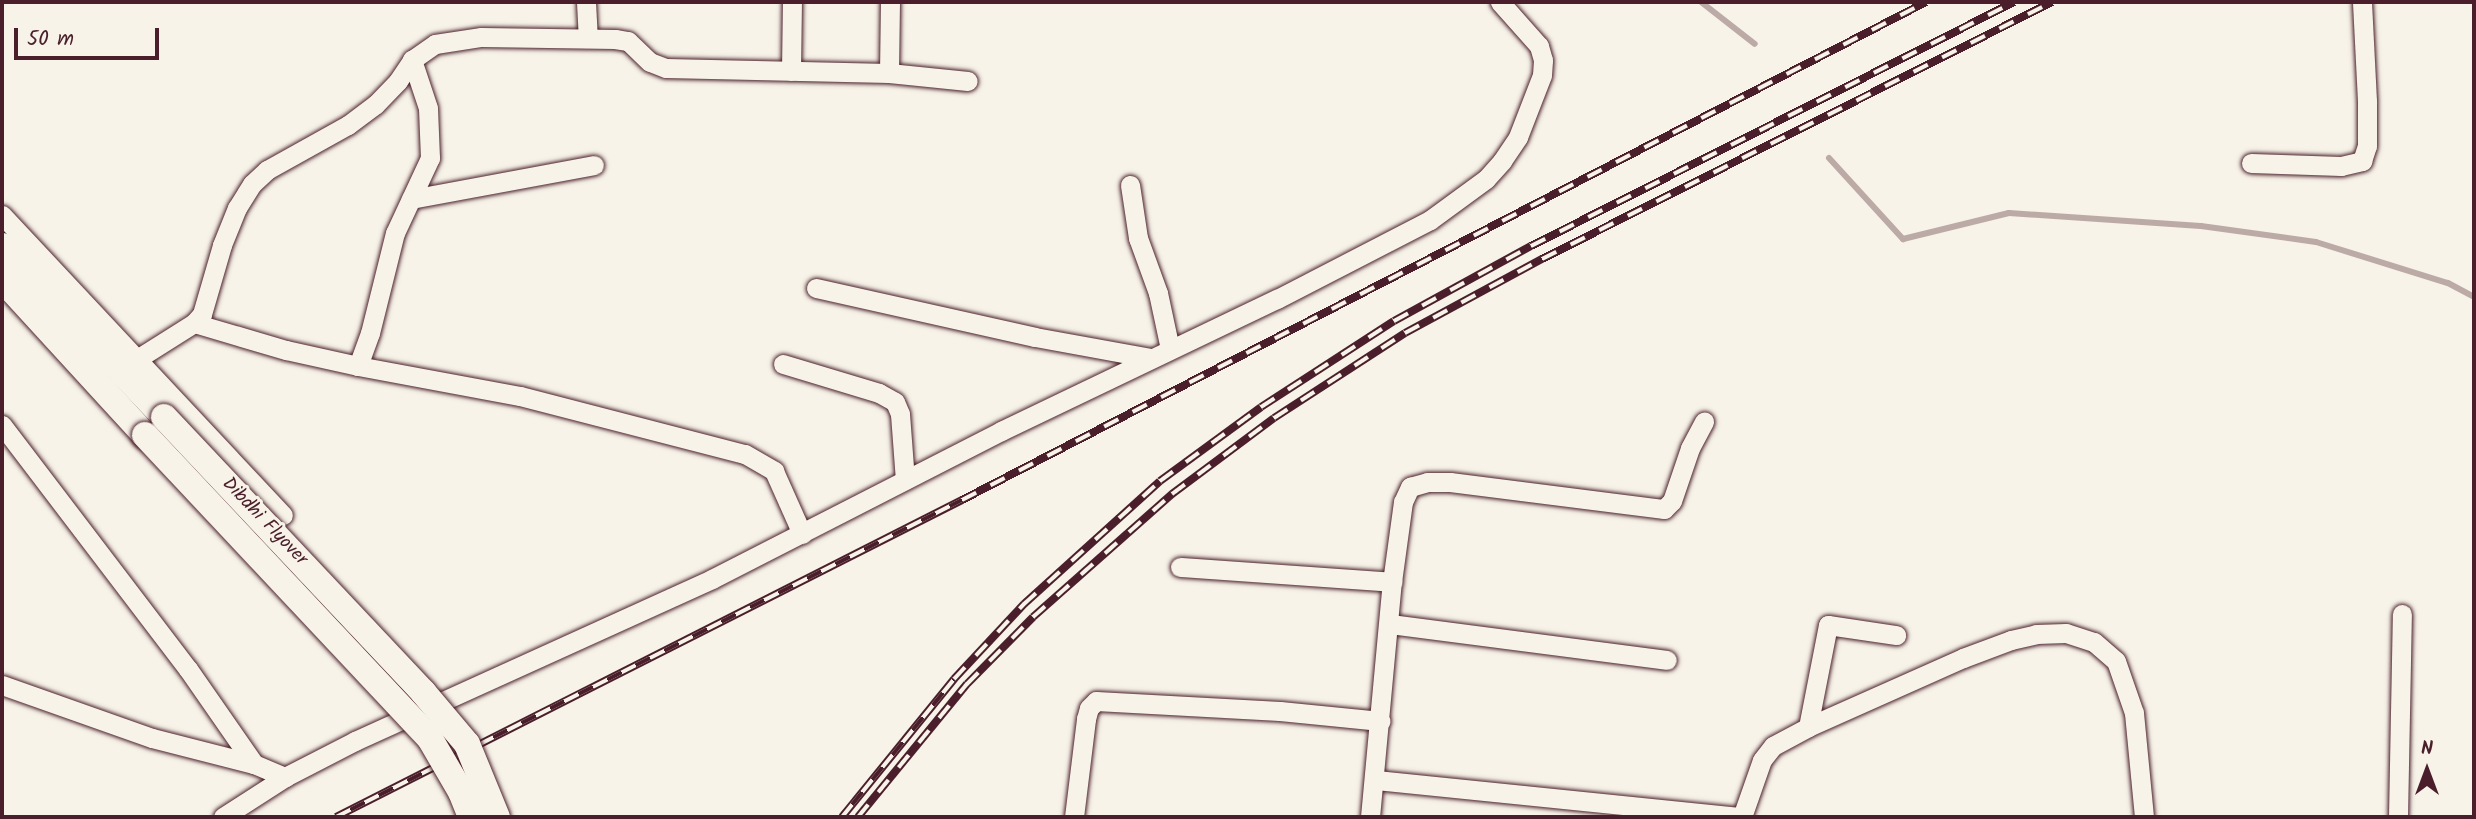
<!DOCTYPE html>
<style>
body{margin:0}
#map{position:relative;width:2476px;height:819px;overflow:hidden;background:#f7f3e8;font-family:Kalam,sans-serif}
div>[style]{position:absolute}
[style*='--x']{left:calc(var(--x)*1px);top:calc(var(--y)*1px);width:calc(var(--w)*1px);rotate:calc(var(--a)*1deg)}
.stream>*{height:6px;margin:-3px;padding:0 3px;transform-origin:3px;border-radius:3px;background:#bcaaa7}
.roads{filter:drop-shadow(0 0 2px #4a1f2b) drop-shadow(0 0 2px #4a1f2b)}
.street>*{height:19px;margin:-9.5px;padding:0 9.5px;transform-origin:9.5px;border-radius:9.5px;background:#f7f3e8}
.secondary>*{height:26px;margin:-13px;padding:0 13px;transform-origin:13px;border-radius:13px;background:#f7f3e8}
.rail>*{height:8px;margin-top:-4px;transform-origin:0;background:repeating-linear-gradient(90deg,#f7f3e8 0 16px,#4a1f2b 0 32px);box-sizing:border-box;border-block:2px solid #4a1f2b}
.bridges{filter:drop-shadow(0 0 2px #4a1f2b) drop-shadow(0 0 2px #4a1f2b)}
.secondary-bridge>*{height:26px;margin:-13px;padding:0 13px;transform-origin:13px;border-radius:13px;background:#f7f3e8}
span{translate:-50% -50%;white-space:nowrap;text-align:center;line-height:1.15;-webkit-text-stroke:6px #f7f3e8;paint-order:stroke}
.street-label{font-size:19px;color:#4a1f2b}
.frame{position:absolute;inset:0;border:4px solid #4a1f2b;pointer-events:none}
.north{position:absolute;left:2392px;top:735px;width:70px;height:70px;-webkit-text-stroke:5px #f7f3e8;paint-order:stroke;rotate:0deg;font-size:19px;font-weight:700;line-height:28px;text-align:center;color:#4a1f2b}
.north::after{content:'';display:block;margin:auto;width:24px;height:32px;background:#4a1f2b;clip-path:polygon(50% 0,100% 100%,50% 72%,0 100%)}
.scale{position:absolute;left:14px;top:28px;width:145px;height:32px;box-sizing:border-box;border:4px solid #4a1f2b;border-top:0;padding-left:9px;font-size:21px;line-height:24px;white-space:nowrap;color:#4a1f2b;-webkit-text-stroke:5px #f7f3e8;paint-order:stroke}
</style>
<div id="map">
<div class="stream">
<i style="--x:1701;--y:2;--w:68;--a:37.9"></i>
<i style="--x:1829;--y:158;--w:110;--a:47.6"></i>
<i style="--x:1903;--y:239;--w:109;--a:-13.8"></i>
<i style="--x:2009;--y:213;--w:192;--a:3.9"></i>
<i style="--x:2201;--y:226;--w:116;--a:7.9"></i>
<i style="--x:2316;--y:242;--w:138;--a:17.3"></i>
<i style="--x:2448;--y:283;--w:30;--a:28"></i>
</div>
<div class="roads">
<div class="street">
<i style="--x:586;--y:2;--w:36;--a:87"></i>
<i style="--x:791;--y:71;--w:69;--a:-89.2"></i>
<i style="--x:889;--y:73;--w:71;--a:-89.2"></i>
<i style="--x:2251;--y:163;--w:90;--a:1.9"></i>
<i style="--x:2341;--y:166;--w:22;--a:-13"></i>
<i style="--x:2362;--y:161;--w:16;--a:-72"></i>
<i style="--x:2367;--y:146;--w:45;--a:-90"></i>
<i style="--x:2367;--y:101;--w:99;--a:-92.9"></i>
<i style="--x:1130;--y:185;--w:54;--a:81.4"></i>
<i style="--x:1138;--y:238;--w:59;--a:70"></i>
<i style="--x:1158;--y:293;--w:57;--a:77.9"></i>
<i style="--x:411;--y:199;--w:186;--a:-10.5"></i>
<i style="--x:2;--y:215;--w:411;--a:46.9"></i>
<i style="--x:816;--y:288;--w:224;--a:12.6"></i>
<i style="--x:1035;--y:337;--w:118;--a:10.3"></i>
<i style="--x:194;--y:323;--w:96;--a:16.4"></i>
<i style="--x:286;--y:350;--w:74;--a:12.5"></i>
<i style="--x:358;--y:366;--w:165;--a:10.5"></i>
<i style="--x:520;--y:396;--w:232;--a:14.5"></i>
<i style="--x:745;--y:454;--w:34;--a:30"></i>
<i style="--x:774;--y:471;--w:69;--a:66"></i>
<i style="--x:137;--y:359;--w:67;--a:-32.3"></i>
<i style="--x:194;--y:323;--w:12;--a:-48"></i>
<i style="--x:202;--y:314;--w:72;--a:-73.8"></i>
<i style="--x:222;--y:245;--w:40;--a:-68"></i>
<i style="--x:237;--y:208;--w:28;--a:-58"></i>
<i style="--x:252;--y:184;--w:21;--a:-43"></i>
<i style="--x:267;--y:170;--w:93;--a:-29.1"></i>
<i style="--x:348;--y:125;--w:34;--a:-37"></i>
<i style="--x:375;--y:105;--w:33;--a:-46"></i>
<i style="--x:398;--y:81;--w:25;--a:-56"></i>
<i style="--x:412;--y:60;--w:28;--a:-35"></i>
<i style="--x:435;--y:44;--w:47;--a:-8.7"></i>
<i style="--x:481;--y:37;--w:134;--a:0.9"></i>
<i style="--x:615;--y:39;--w:13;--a:9"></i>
<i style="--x:628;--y:41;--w:30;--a:44"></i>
<i style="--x:650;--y:62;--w:17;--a:21"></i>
<i style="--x:666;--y:68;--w:223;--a:1.3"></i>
<i style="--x:889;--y:73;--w:79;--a:5.8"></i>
<i style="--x:783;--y:364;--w:100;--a:16.8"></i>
<i style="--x:879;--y:393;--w:18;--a:29"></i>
<i style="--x:895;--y:402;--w:13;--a:67"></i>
<i style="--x:900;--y:414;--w:66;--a:85.7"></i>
<i style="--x:358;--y:366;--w:35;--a:-70"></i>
<i style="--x:370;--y:333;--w:103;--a:-76"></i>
<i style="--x:395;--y:233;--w:83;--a:-65"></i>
<i style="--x:430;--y:158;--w:50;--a:-92.3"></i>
<i style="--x:428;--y:108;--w:51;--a:-108.4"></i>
<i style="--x:2;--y:425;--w:307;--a:52.7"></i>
<i style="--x:188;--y:669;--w:116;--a:55.2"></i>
<i style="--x:1180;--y:567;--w:213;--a:4"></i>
<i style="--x:1390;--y:624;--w:279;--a:7.4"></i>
<i style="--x:2;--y:685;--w:159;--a:19.5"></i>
<i style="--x:152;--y:738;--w:105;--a:14.3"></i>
<i style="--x:254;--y:764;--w:34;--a:23"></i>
<i style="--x:1808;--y:727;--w:104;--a:-78.9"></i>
<i style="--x:1828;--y:625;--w:69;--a:8.4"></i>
<i style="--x:1376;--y:780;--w:365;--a:5.8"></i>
<i style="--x:223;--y:817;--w:74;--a:-32.8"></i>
<i style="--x:285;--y:777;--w:79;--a:-27.2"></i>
<i style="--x:355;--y:741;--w:392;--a:-24.4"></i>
<i style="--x:712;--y:579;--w:325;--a:-27.1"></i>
<i style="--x:1001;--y:431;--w:306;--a:-25.6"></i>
<i style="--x:1277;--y:299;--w:172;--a:-27.3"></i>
<i style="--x:1430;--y:220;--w:69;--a:-36.2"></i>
<i style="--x:1486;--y:179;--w:24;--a:-48"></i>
<i style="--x:1502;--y:161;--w:29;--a:-56"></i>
<i style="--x:1518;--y:137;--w:66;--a:-68.8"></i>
<i style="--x:1542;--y:75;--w:15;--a:-86"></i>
<i style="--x:1543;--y:60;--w:15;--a:-106"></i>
<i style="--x:1539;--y:46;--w:59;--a:-131.6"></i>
<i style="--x:1074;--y:817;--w:99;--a:-83"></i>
<i style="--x:1086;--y:719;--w:11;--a:-75"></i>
<i style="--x:1089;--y:708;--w:10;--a:-45"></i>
<i style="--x:1096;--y:701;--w:184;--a:3.1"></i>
<i style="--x:1280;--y:711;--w:101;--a:5.7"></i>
<i style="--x:1370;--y:817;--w:236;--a:-84.7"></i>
<i style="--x:1392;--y:582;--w:81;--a:-82.2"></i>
<i style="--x:1403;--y:502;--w:17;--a:-65"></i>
<i style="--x:1410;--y:487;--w:18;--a:-16"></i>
<i style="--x:1427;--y:482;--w:23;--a:0"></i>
<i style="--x:1450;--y:482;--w:216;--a:7.2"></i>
<i style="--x:1664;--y:509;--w:11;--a:-45"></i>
<i style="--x:1672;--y:501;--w:56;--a:-71.2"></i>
<i style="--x:1690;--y:448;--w:30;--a:-62"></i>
<i style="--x:1742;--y:817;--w:60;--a:-70.7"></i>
<i style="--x:1762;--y:760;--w:18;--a:-52"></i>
<i style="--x:1773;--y:746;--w:40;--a:-28"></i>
<i style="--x:1808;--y:727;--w:170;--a:-24"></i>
<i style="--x:1963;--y:658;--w:51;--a:-20.6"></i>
<i style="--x:2011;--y:640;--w:26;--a:-13"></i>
<i style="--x:2036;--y:634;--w:30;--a:-2"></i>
<i style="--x:2066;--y:633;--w:29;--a:18"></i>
<i style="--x:2094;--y:642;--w:29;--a:41"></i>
<i style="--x:2116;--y:661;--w:55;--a:70.9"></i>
<i style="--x:2134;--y:713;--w:104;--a:84.5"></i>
<i style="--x:2398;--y:817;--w:203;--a:-88.9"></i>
</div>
<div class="secondary">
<i style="--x:2;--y:246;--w:236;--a:46.5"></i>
<i style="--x:2;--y:279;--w:212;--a:47.5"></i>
</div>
</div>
<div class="rail">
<i style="--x:336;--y:817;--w:702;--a:-26.86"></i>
<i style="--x:962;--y:500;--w:1085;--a:-27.32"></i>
<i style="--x:842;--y:817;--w:178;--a:-50.9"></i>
<i style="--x:954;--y:679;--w:103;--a:-47"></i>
<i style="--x:1024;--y:604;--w:183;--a:-42.1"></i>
<i style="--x:1160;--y:481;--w:125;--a:-36.2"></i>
<i style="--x:1261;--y:407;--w:158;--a:-32.9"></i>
<i style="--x:1394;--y:321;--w:156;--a:-28.7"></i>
<i style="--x:1531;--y:246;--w:541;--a:-26.8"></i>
<i style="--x:858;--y:817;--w:172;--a:-50.7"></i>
<i style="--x:967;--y:684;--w:94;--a:-45.4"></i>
<i style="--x:1033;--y:617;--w:186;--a:-41.5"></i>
<i style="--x:1172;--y:494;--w:127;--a:-36.7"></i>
<i style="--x:1274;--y:418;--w:156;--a:-33"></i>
<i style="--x:1405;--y:333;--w:156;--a:-28.4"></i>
<i style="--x:1542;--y:259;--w:571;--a:-26.74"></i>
</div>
<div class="bridges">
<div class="secondary-bridge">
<i style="--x:164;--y:417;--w:378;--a:46.7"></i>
<i style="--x:423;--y:692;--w:68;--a:49.8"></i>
<i style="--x:467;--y:744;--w:79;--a:67.7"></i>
<i style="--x:145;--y:435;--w:415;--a:46.8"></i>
<i style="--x:429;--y:737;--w:64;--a:59.8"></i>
<i style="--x:461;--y:792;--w:27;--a:68"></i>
</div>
</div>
<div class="street-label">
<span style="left:264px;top:522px;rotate:46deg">Dibdhi Flyover</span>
</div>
<div class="frame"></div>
<div class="north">N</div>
<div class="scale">50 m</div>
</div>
